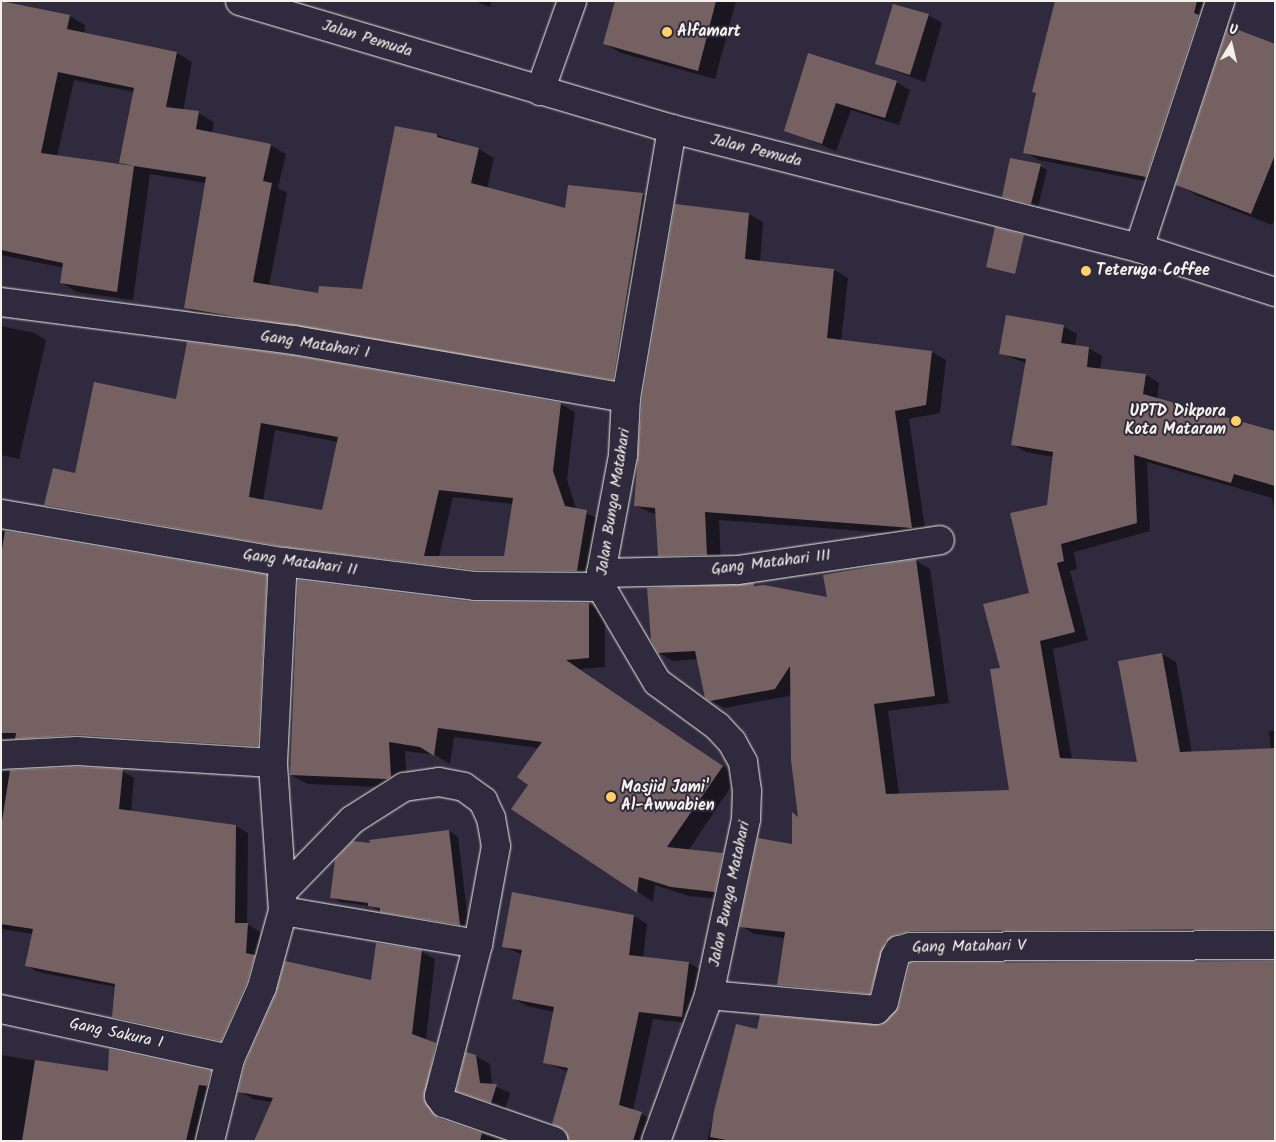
<!DOCTYPE html>
<style>
body{margin:0}
#map{position:relative;width:1276px;height:1142px;overflow:hidden;background:#2f2a3d;font-family:Kalam,sans-serif}
div>[style]{position:absolute}
[style*='--x']{left:calc(var(--x)*1px);top:calc(var(--y)*1px);width:calc(var(--w)*1px);rotate:calc(var(--a)*1deg)}
.shadow>*{inset:0;background:#0007}
.building>*{inset:0;background:#756162}
.roads{filter:drop-shadow(0 0 1px #f4f1e8) drop-shadow(0 0 1px #f4f1e8)}
.minor>*{height:28px;margin:-14px;padding:0 14px;transform-origin:14px;border-radius:14px;background:#2f2a3d}
.dots>*{width:14px;height:14px;translate:-50% -50%;box-sizing:border-box;border:2px solid #2f2a3d;border-radius:50%}
span{translate:-50% -50%;white-space:nowrap;text-align:center;line-height:1.15;-webkit-text-stroke:4px #2f2a3d;paint-order:stroke}
.poi-label{font-size:16px;color:#f4f1e8;font-weight:700}
.left{translate:0 -50%;text-align:left}
.right{translate:-100% -50%;text-align:right}
.street-label{font-size:16px;color:#f4f1e8}
.frame{position:absolute;inset:0;border:2px solid #f4f1e8;pointer-events:none}
.north{position:absolute;left:1206px;top:20px;width:50px;height:50px;-webkit-text-stroke:4px #2f2a3d;paint-order:stroke;rotate:9deg;font-size:14px;font-weight:700;line-height:20px;text-align:center;color:#f4f1e8}
.north::after{content:'';display:block;margin:auto;width:18px;height:22px;background:#f4f1e8;clip-path:polygon(50% 0,100% 100%,50% 72%,0 100%)}
</style>
<div id="map">
<div class="shadow">
<i style="clip-path:polygon(evenodd,1px 1px,70px 16px,85px 25px,84px 34px,177px 53px,192px 62px,183px 111px,198px 113px,214px 122px,212px 134px,270px 145px,286px 154px,278px 188px,287px 193px,269px 286px,319px 294px,363px 291px,437px 135px,479px 149px,494px 158px,487px 189px,566px 209px,642px 194px,658px 203px,629px 388px,201px 316px,185px 307px,206px 183px,150px 174px,133px 300px,77px 292px,62px 283px,64px 268px,1px 255px,1px 1px,74px 80px,134px 92px,120px 163px,125px 166px,57px 157px,74px 80px)"></i>
<i style="clip-path:polygon(475px 1px,492px 1px,490px 7px)"></i>
<i style="clip-path:polygon(618px 1px,736px 1px,715px 79px,621px 53px,605px 44px)"></i>
<i style="clip-path:polygon(1057px 1px,1213px 1px,1160px 184px,1039px 160px,1025px 152px)"></i>
<i style="clip-path:polygon(928px 15px,942px 23px,925px 82px,876px 64px)"></i>
<i style="clip-path:polygon(1275px 45px,1275px 218px,1272px 225px,1198px 196px,1178px 184px)"></i>
<i style="clip-path:polygon(808px 55px,896px 82px,910px 90px,899px 125px,851px 110px,836px 151px,786px 130px)"></i>
<i style="clip-path:polygon(1040px 166px,1047px 170px,1038px 207px,1003px 196px)"></i>
<i style="clip-path:polygon(749px 214px,763px 222px,760px 262px,834px 270px,848px 278px,841px 341px,932px 352px,946px 360px,940px 413px,909px 419px,926px 536px,719px 520px,721px 563px,674px 564px,659px 555px,657px 515px,636px 506px)"></i>
<i style="clip-path:polygon(1px 326px,34px 333px,46px 340px,19px 459px,1px 455px)"></i>
<i style="clip-path:polygon(1063px 326px,1077px 334px,1075px 346px,1088px 348px,1102px 356px,1100px 370px,1146px 375px,1159px 383px,1157px 400px,1275px 431px,1275px 514px,1272px 498px,1147px 462px,1150px 531px,1074px 552px,1077px 569px,1070px 571px,1088px 640px,1053px 649px,1072px 760px,1138px 763px,1162px 654px,1176px 662px,1192px 753px,1271px 749px,1269px 731px,1275px 731px,1275px 937px,909px 942px,884px 1001px,792px 993px,778px 985px,785px 938px,754px 934px,741px 926px,793px 846px,799px 818px,792px 692px,789px 696px,724px 708px,710px 700px,698px 659px,673px 661px,659px 653px,648px 589px,754px 585px,828px 599px,916px 561px,930px 569px,949px 703px,888px 711px,899px 794px,1011px 791px,1002px 669px,1030px 594px,1048px 506px,1054px 457px,1026px 452px,1012px 444px,1026px 363px,1000px 353px)"></i>
<i style="clip-path:polygon(evenodd,177px 401px,561px 404px,575px 412px,567px 480px,576px 509px,600px 519px,591px 578px,491px 578px,300px 554px,59px 513px,45px 505px,76px 474px,177px 401px,275px 430px,338px 442px,323px 511px,263px 501px,275px 430px,177px 401px,453px 497px,513px 504px,505px 558px,439px 557px,453px 497px)"></i>
<i style="clip-path:polygon(1px 531px,266px 576px,279px 583px,270px 753px,1px 753px)"></i>
<i style="clip-path:polygon(473px 603px,589px 604px,605px 613px,605px 667px,580px 669px,738px 776px,688px 851px,722px 854px,739px 864px,731px 900px,689px 896px,655px 885px,653px 902px,513px 808px,530px 784px,539px 748px,454px 737px,450px 764px,435px 755px,405px 751px,407px 786px,404px 788px,308px 784px,291px 775px)"></i>
<i style="clip-path:polygon(77px 768px,122px 771px,134px 778px,131px 812px,236px 826px,248px 833px,247px 924px,260px 932px,258px 958px,233px 1047px,126px 1024px,113px 1017px,115px 987px,38px 972px,26px 965px,33px 934px,1px 929px,1px 772px)"></i>
<i style="clip-path:polygon(449px 831px,458px 837px,469px 930px,390px 916px,371px 906px,341px 902px,331px 897px,371px 845px)"></i>
<i style="clip-path:polygon(634px 916px,647px 924px,643px 958px,689px 963px,703px 971px,696px 1024px,653px 1019px,633px 1110px,655px 1121px,649px 1141px,569px 1141px,569px 1072px,544px 1062px,554px 1012px,527px 1006px,514px 999px,522px 955px,504px 946px)"></i>
<i style="clip-path:polygon(422px 952px,435px 959px,426px 1040px,450px 1052px,440px 1114px,448px 1122px,502px 1141px,255px 1141px,272px 1102px,253px 1099px,240px 1091px,372px 982px)"></i>
<i style="clip-path:polygon(737px 1026px,758px 1031px,881px 1026px,1275px 1141px,707px 1141px)"></i>
<i style="clip-path:polygon(1px 1055px,109px 1073px,211px 1072px,225px 1080px,203px 1141px,1px 1141px)"></i>
<i style="clip-path:polygon(476px 1056px,490px 1064px,492px 1085px,510px 1093px,505px 1110px,458px 1090px)"></i>
</div>
<div class="building">
<i style="clip-path:polygon(evenodd,1px 1px,70px 15px,67px 29px,177px 52px,166px 107px,199px 111px,196px 129px,271px 144px,263px 181px,272px 183px,253px 282px,318px 293px,319px 286px,362px 289px,395px 126px,437px 134px,437px 137px,479px 148px,471px 183px,565px 208px,568px 185px,643px 193px,613px 380px,184px 308px,206px 177px,134px 166px,117px 292px,60px 283px,63px 263px,1px 250px,1px 1px,58px 72px,134px 88px,119px 163px,134px 166px,41px 153px,58px 72px)"></i>
<i style="clip-path:polygon(615px 1px,716px 1px,698px 71px,603px 44px)"></i>
<i style="clip-path:polygon(1055px 1px,1197px 1px,1194px 13px,1199px 15px,1146px 177px,1023px 153px,1036px 93px,1032px 92px)"></i>
<i style="clip-path:polygon(893px 4px,929px 14px,910px 75px,875px 64px)"></i>
<i style="clip-path:polygon(1228px 26px,1275px 44px,1275px 155px,1251px 214px,1176px 185px)"></i>
<i style="clip-path:polygon(808px 53px,897px 81px,885px 118px,836px 103px,822px 144px,784px 131px)"></i>
<i style="clip-path:polygon(1010px 158px,1041px 164px,1031px 204px,1002px 197px)"></i>
<i style="clip-path:polygon(675px 204px,749px 213px,745px 259px,834px 269px,827px 338px,932px 351px,926px 405px,895px 411px,912px 528px,705px 512px,707px 555px,658px 556px,655px 508px,634px 506px,642px 400px)"></i>
<i style="clip-path:polygon(995px 227px,1024px 235px,1015px 274px,986px 267px)"></i>
<i style="clip-path:polygon(1006px 315px,1064px 325px,1061px 343px,1089px 347px,1087px 367px,1146px 374px,1143px 394px,1275px 431px,1275px 486px,1234px 474px,1231px 483px,1134px 455px,1137px 523px,1061px 544px,1064px 561px,1057px 563px,1075px 632px,1040px 641px,1060px 758px,1137px 762px,1118px 661px,1162px 653px,1180px 752px,1275px 748px,1275px 929px,910px 931px,895px 935px,885px 942px,870px 994px,777px 985px,785px 932px,739px 927px,758px 838px,792px 844px,792px 812px,798px 817px,791px 760px,790px 666px,775px 689px,710px 701px,705px 698px,695px 651px,658px 653px,651px 640px,647px 588px,754px 583px,754px 586px,764px 585px,827px 597px,823px 575px,916px 559px,935px 696px,874px 704px,886px 794px,1009px 790px,990px 669px,1000px 668px,983px 604px,1029px 593px,1010px 513px,1047px 505px,1053px 452px,1011px 445px,1026px 359px,999px 354px)"></i>
<i style="clip-path:polygon(evenodd,187px 342px,292px 355px,561px 403px,553px 471px,565px 506px,587px 510px,577px 571px,476px 570px,285px 547px,44px 505px,53px 468px,75px 473px,94px 382px,176px 399px,187px 342px,261px 423px,338px 437px,322px 510px,249px 497px,261px 423px,187px 342px,439px 490px,513px 498px,504px 556px,424px 556px,439px 490px)"></i>
<i style="clip-path:polygon(5px 531px,267px 575px,258px 746px,78px 735px,15px 739px,16px 733px,1px 733px,1px 555px)"></i>
<i style="clip-path:polygon(298px 580px,473px 602px,589px 603px,589px 658px,566px 660px,723px 766px,667px 847px,723px 853px,715px 892px,671px 887px,639px 877px,637px 893px,511px 809px,528px 785px,517px 777px,542px 742px,438px 728px,434px 756px,420px 747px,389px 742px,391px 777px,387px 779px,290px 775px)"></i>
<i style="clip-path:polygon(77px 767px,123px 769px,119px 809px,236px 825px,235px 923px,248px 923px,246px 953px,255px 955px,247px 982px,221px 1041px,112px 1017px,115px 984px,25px 966px,33px 929px,1px 924px,1px 827px,10px 770px)"></i>
<i style="clip-path:polygon(449px 830px,460px 925px,380px 912px,380px 908px,368px 906px,368px 903px,330px 898px,335px 860px,353px 841px,370px 843px,369px 840px)"></i>
<i style="clip-path:polygon(512px 892px,634px 915px,629px 955px,689px 962px,682px 1017px,639px 1012px,619px 1105px,642px 1112px,633px 1141px,569px 1141px,565px 1130px,552px 1124px,568px 1068px,543px 1063px,554px 1007px,512px 999px,522px 950px,502px 947px)"></i>
<i style="clip-path:polygon(376px 943px,422px 950px,412px 1034px,436px 1043px,424px 1099px,438px 1118px,482px 1133px,480px 1141px,254px 1141px,273px 1098px,238px 1092px,245px 1064px,276px 993px,285px 961px,371px 980px)"></i>
<i style="clip-path:polygon(1275px 961px,1275px 1141px,732px 1141px,710px 1137px,714px 1111px,736px 1024px,757px 1029px,760px 1015px,881px 1025px,899px 1006px,910px 963px)"></i>
<i style="clip-path:polygon(109px 1049px,211px 1071px,207px 1086px,199px 1085px,186px 1141px,22px 1141px,35px 1060px,108px 1071px)"></i>
<i style="clip-path:polygon(466px 1052px,476px 1055px,480px 1083px,497px 1084px,491px 1103px,456px 1091px)"></i>
</div>
<div class="roads">
<div class="minor">
<i style="--x:240;--y:1;--w:451;--a:16.5"></i>
<i style="--x:672;--y:129;--w:482;--a:14.3"></i>
<i style="--x:1139;--y:248;--w:143;--a:17.9"></i>
<i style="--x:540;--y:91;--w:96;--a:-70.4"></i>
<i style="--x:1139;--y:248;--w:260;--a:-71.8"></i>
<i style="--x:1;--y:302;--w:295;--a:7.4"></i>
<i style="--x:294;--y:340;--w:337;--a:9.9"></i>
<i style="--x:1;--y:514;--w:286;--a:9.7"></i>
<i style="--x:283;--y:562;--w:193;--a:7.1"></i>
<i style="--x:475;--y:586;--w:126;--a:0.5"></i>
<i style="--x:601;--y:573;--w:137;--a:-1.3"></i>
<i style="--x:738;--y:570;--w:204;--a:-8.4"></i>
<i style="--x:1;--y:755;--w:76;--a:-3"></i>
<i style="--x:77;--y:751;--w:196;--a:3.5"></i>
<i style="--x:284;--y:890;--w:98;--a:-45.8"></i>
<i style="--x:352;--y:820;--w:62;--a:-32.4"></i>
<i style="--x:404;--y:787;--w:35;--a:-8"></i>
<i style="--x:439;--y:782;--w:25;--a:11"></i>
<i style="--x:464;--y:787;--w:24;--a:36"></i>
<i style="--x:483;--y:801;--w:19;--a:65"></i>
<i style="--x:491;--y:818;--w:28;--a:80"></i>
<i style="--x:496;--y:846;--w:100;--a:100.4"></i>
<i style="--x:283;--y:911;--w:198;--a:9.6"></i>
<i style="--x:478;--y:944;--w:157;--a:104.4"></i>
<i style="--x:439;--y:1096;--w:9;--a:54"></i>
<i style="--x:444;--y:1103;--w:116;--a:19.1"></i>
<i style="--x:709;--y:995;--w:168;--a:5.1"></i>
<i style="--x:876;--y:1010;--w:11;--a:-45"></i>
<i style="--x:884;--y:1002;--w:46;--a:-76.3"></i>
<i style="--x:895;--y:957;--w:8;--a:-60"></i>
<i style="--x:899;--y:950;--w:11;--a:-15"></i>
<i style="--x:910;--y:947;--w:365;--a:-0.3"></i>
<i style="--x:1;--y:1009;--w:234;--a:12.3"></i>
<i style="--x:210;--y:1141;--w:84;--a:-76.3"></i>
<i style="--x:230;--y:1059;--w:79;--a:-66"></i>
<i style="--x:262;--y:987;--w:79;--a:-74.6"></i>
<i style="--x:283;--y:911;--w:148;--a:-93.9"></i>
<i style="--x:273;--y:763;--w:201;--a:-87.2"></i>
<i style="--x:656;--y:1141;--w:155;--a:-70"></i>
<i style="--x:709;--y:995;--w:180;--a:-78.1"></i>
<i style="--x:746;--y:819;--w:28;--a:-88"></i>
<i style="--x:747;--y:791;--w:29;--a:-98"></i>
<i style="--x:743;--y:762;--w:23;--a:-119"></i>
<i style="--x:732;--y:742;--w:22;--a:-133"></i>
<i style="--x:717;--y:726;--w:74;--a:-143.7"></i>
<i style="--x:657;--y:682;--w:110;--a:-120.5"></i>
<i style="--x:601;--y:587;--w:14;--a:-90"></i>
<i style="--x:601;--y:573;--w:120;--a:-79.4"></i>
<i style="--x:623;--y:455;--w:57;--a:-87"></i>
<i style="--x:626;--y:398;--w:273;--a:-80.3"></i>
</div>
</div>
<div class="dots">
<i style="left:667px;top:32px;background:#ffd166"></i>
<i style="left:1086px;top:271px;background:#ffd166"></i>
<i style="left:1236px;top:421px;background:#ffd166"></i>
<i style="left:611px;top:797px;background:#ffd166"></i>
</div>
<div class="poi-label">
<span class="left" style="left:677px;top:32px">Alfamart</span>
<span class="left" style="left:1096px;top:271px">Teteruga Coffee</span>
<span class="right" style="left:1226px;top:421px">UPTD Dikpora<br>Kota Mataram</span>
<span class="left" style="left:621px;top:797px">Masjid Jami'<br>Al-Awwabien</span>
</div>
<div class="street-label">
<span style="left:367px;top:39px;rotate:17deg">Jalan Pemuda</span>
<span style="left:756px;top:151px;rotate:14deg">Jalan Pemuda</span>
<span style="left:315px;top:345px;rotate:9deg">Gang Matahari I</span>
<span style="left:614px;top:502px;rotate:-81deg">Jalan Bunga Matahari</span>
<span style="left:300px;top:563px;rotate:8deg">Gang Matahari II</span>
<span style="left:771px;top:563px;rotate:-7deg">Gang Matahari III</span>
<span style="left:730px;top:894px;rotate:-78deg">Jalan Bunga Matahari</span>
<span style="left:969px;top:947px;rotate:-1deg">Gang Matahari V</span>
<span style="left:116px;top:1034px;rotate:12deg">Gang Sakura I</span>
</div>
<div class="frame"></div>
<div class="north">U</div>
</div>
